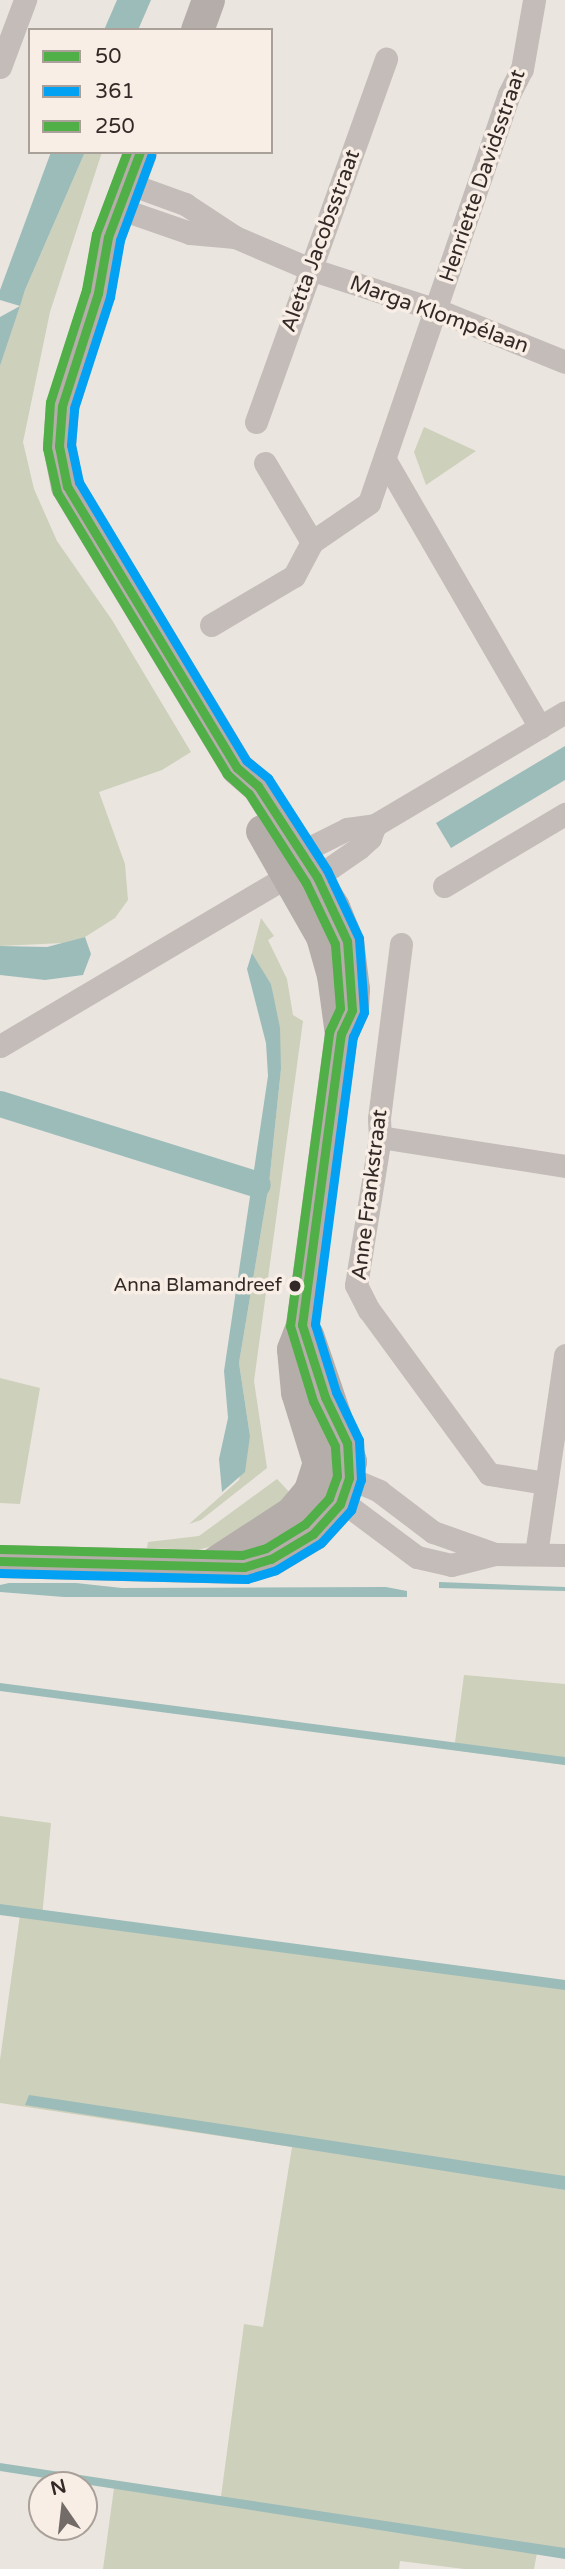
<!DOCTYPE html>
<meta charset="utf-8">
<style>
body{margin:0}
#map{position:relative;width:565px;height:2569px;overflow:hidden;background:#ebe5df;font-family:"Varela Round",sans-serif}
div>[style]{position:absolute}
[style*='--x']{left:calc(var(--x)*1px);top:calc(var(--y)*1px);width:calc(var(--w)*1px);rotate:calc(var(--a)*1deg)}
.green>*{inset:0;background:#cdd0ba}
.water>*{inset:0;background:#9cbcba}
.canal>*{height:26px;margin:-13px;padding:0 13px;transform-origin:13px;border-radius:13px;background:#9cbcba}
.street>*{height:23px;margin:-11.5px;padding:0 11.5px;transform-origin:11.5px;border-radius:11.5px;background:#c3bcb8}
.secondary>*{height:33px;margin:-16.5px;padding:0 16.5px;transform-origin:16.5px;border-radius:16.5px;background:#b4ada9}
.bus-1>*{height:9px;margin:-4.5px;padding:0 4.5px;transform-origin:4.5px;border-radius:4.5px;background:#50af46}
.bus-2>*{height:9px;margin:-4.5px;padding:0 4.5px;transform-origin:4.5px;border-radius:4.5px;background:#03a1f4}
.bus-3>*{height:9px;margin:-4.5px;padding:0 4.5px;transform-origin:4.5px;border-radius:4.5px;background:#50af46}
.dots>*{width:19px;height:19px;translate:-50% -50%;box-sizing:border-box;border:4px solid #f8eee5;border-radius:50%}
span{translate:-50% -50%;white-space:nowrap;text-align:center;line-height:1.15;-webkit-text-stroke:7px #f8eee5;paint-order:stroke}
.bus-label{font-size:19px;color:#332a27}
.right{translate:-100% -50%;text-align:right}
.street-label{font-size:21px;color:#332a27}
.legend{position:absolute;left:28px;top:28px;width:245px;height:126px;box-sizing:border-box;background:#f8eee5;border:2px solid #a9a099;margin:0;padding:9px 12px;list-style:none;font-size:21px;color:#332a27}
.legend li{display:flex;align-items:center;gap:14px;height:35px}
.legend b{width:35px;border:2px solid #a9a099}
.north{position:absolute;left:28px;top:2471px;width:70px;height:70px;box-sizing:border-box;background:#f8eee5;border:2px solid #a9a099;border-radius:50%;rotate:346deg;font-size:19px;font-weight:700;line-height:28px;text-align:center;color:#332a27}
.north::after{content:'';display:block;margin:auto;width:24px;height:32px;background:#736b67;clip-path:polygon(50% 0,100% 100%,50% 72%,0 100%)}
</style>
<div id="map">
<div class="green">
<i style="clip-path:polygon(85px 152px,102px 152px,50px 312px,23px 442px,34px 489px,57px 541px,112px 620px,191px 752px,162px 770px,99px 792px,125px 864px,128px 900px,115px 918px,85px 937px,63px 943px,0 946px,0 366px,25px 290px)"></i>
<i style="clip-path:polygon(424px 427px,476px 451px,426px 485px,414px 452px)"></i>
<i style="clip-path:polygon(261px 918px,274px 936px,268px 940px,287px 979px,293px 1015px,303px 1021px,254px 1381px,267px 1468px,201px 1520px,189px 1524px,239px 1480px,250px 1436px,239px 1363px,269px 1184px,281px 1069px,271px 984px,252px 953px)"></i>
<i style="clip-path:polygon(0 1378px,40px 1388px,20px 1504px,0 1503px)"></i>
<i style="clip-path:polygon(277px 1479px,292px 1495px,239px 1539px,198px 1550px,147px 1548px,148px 1542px,199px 1536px)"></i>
<i style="clip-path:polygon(464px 1675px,565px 1684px,565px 1765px,454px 1750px)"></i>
<i style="clip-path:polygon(0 1816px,51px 1823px,42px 1917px,565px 1987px,565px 2188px,491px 2177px,565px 2190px,565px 2555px,537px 2553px,534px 2569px,464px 2569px,400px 2561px,399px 2569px,103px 2569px,114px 2488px,220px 2504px,244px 2324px,263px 2327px,292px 2147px,0 2103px,0 2060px,20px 1915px,0 1912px)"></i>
</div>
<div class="water">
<i style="clip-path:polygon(117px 0,151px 0,138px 30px,104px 30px)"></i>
<i style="clip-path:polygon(51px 152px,85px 152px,25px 290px,20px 306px,0 366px,0 317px,20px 306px,0 300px,0 290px)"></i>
<i style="clip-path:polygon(565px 746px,565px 780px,451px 848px,436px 823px)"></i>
<i style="clip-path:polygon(85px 937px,91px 954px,83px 975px,45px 980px,0 975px,0 946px,47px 947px)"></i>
<i style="clip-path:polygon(252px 953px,271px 984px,280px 1028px,281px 1069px,269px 1184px,239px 1363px,250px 1436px,245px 1472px,222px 1492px,219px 1459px,228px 1418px,224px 1371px,268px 1076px,266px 1043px,247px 969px)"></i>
<i style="clip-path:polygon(439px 1582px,565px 1587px,565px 1591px,439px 1588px)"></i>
<i style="clip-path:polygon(76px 1583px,122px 1588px,386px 1587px,407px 1591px,407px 1597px,64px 1597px,0 1592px,0 1585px,9px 1583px)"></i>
<i style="clip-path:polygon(0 1683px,565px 1757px,565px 1765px,0 1691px)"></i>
<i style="clip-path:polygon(0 1904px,565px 1980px,565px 1990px,0 1915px)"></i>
<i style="clip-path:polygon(29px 2095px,565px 2176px,565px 2190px,25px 2105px)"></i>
<i style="clip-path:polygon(0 2463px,565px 2548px,565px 2559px,0 2471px)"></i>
</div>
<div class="canal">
<i style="--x:0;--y:1104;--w:270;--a:17.4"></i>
</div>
<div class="street">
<i style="--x:0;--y:67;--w:72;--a:-69.5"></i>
<i style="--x:127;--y:183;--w:62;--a:19.9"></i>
<i style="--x:185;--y:204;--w:60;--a:33.4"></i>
<i style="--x:235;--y:237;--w:82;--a:23.1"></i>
<i style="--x:310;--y:269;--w:133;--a:17.9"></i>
<i style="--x:437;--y:310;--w:138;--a:22.1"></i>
<i style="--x:118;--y:208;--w:76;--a:19.1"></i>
<i style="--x:190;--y:233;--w:45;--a:5.1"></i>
<i style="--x:256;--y:422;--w:386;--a:-70.3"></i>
<i style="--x:385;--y:460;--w:309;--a:59.9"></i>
<i style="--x:265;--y:463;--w:92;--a:59.3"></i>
<i style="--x:211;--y:625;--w:96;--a:-30.6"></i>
<i style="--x:294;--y:576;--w:38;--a:-62"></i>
<i style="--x:312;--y:542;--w:69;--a:-34.4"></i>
<i style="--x:369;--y:503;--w:432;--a:-71.1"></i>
<i style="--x:509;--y:94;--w:28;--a:-63"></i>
<i style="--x:522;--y:69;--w:70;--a:-80.1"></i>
<i style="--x:294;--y:864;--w:14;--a:-60"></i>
<i style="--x:301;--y:852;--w:51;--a:-26.6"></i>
<i style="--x:347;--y:829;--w:28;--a:-8"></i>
<i style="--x:375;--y:825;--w:221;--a:-30.7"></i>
<i style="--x:444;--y:886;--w:141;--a:-30.8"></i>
<i style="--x:401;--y:944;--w:176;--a:97.2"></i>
<i style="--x:379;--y:1119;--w:18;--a:87"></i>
<i style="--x:380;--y:1137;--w:150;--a:99.2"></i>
<i style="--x:356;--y:1285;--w:28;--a:63"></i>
<i style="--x:369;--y:1310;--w:203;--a:53.8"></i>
<i style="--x:489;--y:1474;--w:58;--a:9"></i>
<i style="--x:0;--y:1046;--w:334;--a:-30.6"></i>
<i style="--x:288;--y:876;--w:29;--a:2"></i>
<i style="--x:317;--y:877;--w:51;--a:-34.6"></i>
<i style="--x:359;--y:848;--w:15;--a:-42"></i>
<i style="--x:370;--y:838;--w:14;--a:-69"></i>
<i style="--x:380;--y:1137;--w:187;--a:8.9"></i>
<i style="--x:333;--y:1477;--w:16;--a:4"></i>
<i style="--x:349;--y:1478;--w:33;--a:23"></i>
<i style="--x:379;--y:1491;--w:68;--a:37.2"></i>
<i style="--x:433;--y:1532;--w:66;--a:19.5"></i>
<i style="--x:495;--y:1554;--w:70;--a:0.8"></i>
<i style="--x:331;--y:1493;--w:107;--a:36.7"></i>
<i style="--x:417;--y:1557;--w:35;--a:13"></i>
<i style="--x:451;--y:1565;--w:45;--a:-14"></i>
<i style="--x:536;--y:1554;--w:201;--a:-81.7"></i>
</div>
<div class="secondary">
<i style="--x:197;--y:30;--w:32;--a:-70"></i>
<i style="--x:140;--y:152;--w:91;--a:110.6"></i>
<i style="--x:108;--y:237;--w:57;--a:100.1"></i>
<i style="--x:98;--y:293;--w:119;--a:107.7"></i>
<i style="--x:62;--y:406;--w:40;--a:94.3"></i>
<i style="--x:59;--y:446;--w:41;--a:78.7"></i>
<i style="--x:67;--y:486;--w:329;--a:58.9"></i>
<i style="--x:237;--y:768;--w:28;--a:41"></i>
<i style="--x:258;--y:786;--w:142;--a:58.2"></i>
<i style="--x:333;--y:907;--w:37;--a:68"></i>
<i style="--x:347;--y:941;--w:48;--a:82.9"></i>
<i style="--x:353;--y:989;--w:21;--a:93"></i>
<i style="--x:352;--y:1010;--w:26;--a:115"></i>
<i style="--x:0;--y:1561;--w:244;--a:1.4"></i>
<i style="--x:244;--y:1567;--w:28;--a:-17"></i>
<i style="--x:271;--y:1559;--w:49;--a:-30.8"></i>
<i style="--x:313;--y:1534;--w:40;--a:-48"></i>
<i style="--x:340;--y:1504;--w:44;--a:-76.9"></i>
<i style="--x:350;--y:1461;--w:133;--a:-108.8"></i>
<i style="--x:214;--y:1563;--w:92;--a:-33"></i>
<i style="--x:291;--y:1513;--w:30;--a:-50"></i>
<i style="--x:310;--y:1490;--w:28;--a:-72"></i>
<i style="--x:319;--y:1463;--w:74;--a:-107.2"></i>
<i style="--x:297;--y:1392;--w:43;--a:-95.3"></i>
<i style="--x:293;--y:1349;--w:26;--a:-69"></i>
<i style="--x:302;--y:1325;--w:294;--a:-82.4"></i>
<i style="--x:341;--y:1034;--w:60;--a:-97.7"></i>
<i style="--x:333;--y:975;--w:41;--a:-105.8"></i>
<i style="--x:322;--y:936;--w:121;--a:-119.7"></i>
</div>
<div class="bus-1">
<i style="--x:0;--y:1561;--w:244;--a:1.4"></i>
<i style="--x:244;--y:1567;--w:28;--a:-17"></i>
<i style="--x:271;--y:1559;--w:49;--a:-30.8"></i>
<i style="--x:313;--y:1534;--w:40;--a:-48"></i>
<i style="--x:340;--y:1504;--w:28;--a:-71"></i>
<i style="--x:349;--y:1478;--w:35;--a:-93"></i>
<i style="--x:347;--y:1443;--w:51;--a:-115.6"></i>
<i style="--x:325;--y:1397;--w:76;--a:-107.7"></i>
<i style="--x:302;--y:1325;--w:294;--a:-82.4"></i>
<i style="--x:341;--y:1034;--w:26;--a:-65"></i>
<i style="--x:352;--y:1010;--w:69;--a:-94.1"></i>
<i style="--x:347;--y:941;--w:71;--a:-115.1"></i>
<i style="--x:317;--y:877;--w:108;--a:-123"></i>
<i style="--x:258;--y:786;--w:28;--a:-139"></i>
<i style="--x:237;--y:768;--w:329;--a:-121.1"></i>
<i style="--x:67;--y:486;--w:41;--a:-101.3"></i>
<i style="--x:59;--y:446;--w:40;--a:-85.7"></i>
<i style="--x:62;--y:406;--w:119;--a:-72.3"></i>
<i style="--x:98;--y:293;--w:57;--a:-79.9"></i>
<i style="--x:108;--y:237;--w:91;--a:-69.4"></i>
</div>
<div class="bus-2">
<i style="--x:0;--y:1573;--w:247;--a:1.4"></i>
<i style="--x:247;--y:1579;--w:30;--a:-17"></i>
<i style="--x:276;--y:1570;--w:52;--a:-31"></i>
<i style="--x:321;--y:1543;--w:45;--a:-47.7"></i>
<i style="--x:351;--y:1510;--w:32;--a:-72"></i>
<i style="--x:361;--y:1480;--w:40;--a:-92.9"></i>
<i style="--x:359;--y:1440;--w:53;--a:-115.6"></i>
<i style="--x:336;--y:1392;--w:71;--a:-107.2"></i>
<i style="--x:315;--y:1324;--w:290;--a:-82.5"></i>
<i style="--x:353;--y:1037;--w:27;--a:-66"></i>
<i style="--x:364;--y:1012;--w:74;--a:-93.9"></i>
<i style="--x:359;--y:938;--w:75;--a:-115.2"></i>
<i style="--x:327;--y:870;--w:109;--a:-122.7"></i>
<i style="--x:268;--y:778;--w:28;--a:-141"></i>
<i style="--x:246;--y:760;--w:324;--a:-121"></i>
<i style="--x:79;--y:482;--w:38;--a:-102"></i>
<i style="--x:71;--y:445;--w:37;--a:-85"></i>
<i style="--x:74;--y:408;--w:117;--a:-72"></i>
<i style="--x:110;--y:297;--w:58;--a:-80"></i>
<i style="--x:120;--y:240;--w:90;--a:-69.7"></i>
</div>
<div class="bus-3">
<i style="--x:0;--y:1549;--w:242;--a:1.4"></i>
<i style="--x:242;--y:1555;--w:25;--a:-16"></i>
<i style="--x:266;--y:1548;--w:46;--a:-31.6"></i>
<i style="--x:305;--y:1524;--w:35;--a:-47"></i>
<i style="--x:329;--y:1498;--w:23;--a:-70"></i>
<i style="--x:337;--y:1476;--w:30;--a:-94"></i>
<i style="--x:335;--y:1446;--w:50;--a:-116.1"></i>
<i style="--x:313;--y:1401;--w:78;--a:-107"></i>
<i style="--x:290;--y:1326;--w:297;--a:-82.4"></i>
<i style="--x:329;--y:1032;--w:26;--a:-65"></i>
<i style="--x:340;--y:1008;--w:64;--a:-94.5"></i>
<i style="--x:335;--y:944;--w:68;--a:-115.4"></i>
<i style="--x:306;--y:883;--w:106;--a:-122.6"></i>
<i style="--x:249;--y:794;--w:30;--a:-138"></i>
<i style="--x:227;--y:774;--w:329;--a:-121.1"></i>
<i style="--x:57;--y:492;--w:45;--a:-102.8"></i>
<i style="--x:47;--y:448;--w:46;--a:-86.3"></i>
<i style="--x:50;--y:402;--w:118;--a:-72.2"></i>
<i style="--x:86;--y:290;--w:57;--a:-79.9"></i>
<i style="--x:96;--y:234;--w:88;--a:-69.3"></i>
</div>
<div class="dots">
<i style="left:295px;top:1286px;background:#332a27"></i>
</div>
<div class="bus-label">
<span class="right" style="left:282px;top:1286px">Anna Blamandreef</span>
</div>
<div class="street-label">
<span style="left:483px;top:176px;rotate:-71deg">Henriette Davidsstraat</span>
<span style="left:321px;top:241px;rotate:-70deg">Aletta Jacobsstraat</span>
<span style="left:439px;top:315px;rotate:20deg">Marga Klompélaan</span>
<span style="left:370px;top:1195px;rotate:-83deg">Anne Frankstraat</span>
</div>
<ul class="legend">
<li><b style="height:9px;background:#50af46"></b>50</li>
<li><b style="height:9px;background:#03a1f4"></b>361</li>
<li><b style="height:9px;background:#50af46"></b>250</li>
</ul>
<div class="north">N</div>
</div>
